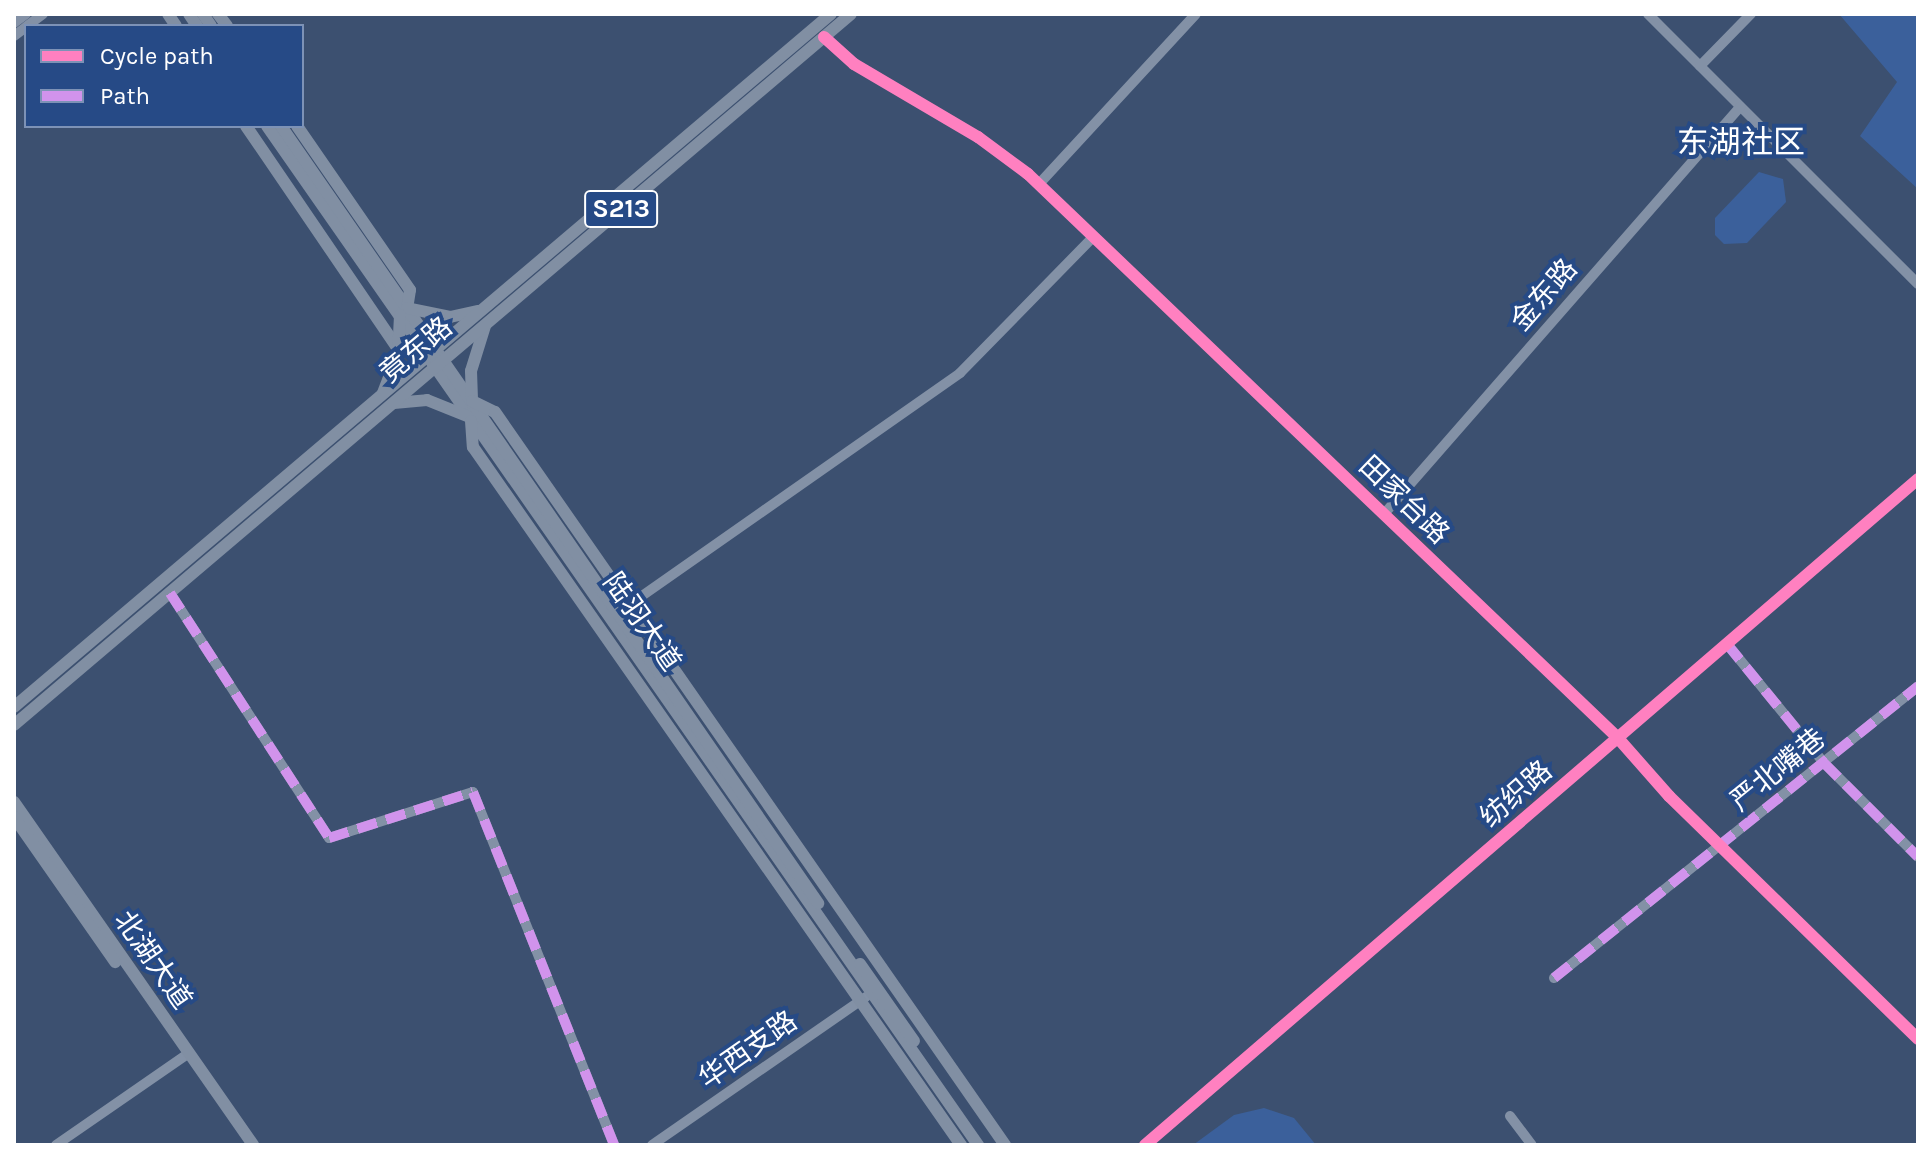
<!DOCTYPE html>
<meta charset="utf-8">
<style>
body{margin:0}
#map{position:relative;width:1932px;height:1159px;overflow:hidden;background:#3c5070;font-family:Karla,"Noto Sans SC",sans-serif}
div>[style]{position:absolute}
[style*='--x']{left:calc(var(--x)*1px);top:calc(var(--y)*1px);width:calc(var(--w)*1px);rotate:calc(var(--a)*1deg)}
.green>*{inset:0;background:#3b609b}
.minor>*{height:10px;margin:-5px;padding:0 5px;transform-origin:5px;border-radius:5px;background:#8391a6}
.major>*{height:12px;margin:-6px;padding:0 6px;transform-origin:6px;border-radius:6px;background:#818fa3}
.quiet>*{height:10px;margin-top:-5px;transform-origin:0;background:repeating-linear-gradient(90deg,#d193ec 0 20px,transparent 0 30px)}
.cycleway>*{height:12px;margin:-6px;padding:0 6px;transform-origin:6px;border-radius:6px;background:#ff80c0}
span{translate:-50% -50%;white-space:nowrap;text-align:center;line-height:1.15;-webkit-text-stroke:8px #264a86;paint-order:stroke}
.shield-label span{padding:2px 6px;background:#264a86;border:2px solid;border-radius:6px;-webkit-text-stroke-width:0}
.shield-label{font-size:26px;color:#fff;font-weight:700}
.street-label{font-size:28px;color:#fff}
.quarter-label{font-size:32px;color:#fff}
.frame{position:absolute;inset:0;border:16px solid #fff;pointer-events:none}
.legend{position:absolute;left:24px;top:24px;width:280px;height:104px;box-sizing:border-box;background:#264a86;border:2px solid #7d92b6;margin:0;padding:10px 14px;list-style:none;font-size:24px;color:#fff}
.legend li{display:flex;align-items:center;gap:16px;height:40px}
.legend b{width:40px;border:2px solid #7d92b6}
</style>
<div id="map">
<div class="green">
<i style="clip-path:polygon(1839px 14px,1918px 14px,1918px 189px,1860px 136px,1897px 82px)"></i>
<i style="clip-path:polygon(1759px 172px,1783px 179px,1786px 202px,1747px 243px,1724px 244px,1715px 235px,1715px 218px)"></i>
<i style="clip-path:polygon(1264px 1108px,1294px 1118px,1316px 1145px,1193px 1145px,1234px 1115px)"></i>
</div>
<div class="minor">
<i style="--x:1648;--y:14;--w:382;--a:45"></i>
<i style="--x:14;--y:23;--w:15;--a:-37"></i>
<i style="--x:27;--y:26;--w:20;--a:-37"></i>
<i style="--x:14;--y:36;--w:15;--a:-37"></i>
<i style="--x:824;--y:37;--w:40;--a:42"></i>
<i style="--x:854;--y:64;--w:144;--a:30.5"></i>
<i style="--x:978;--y:137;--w:62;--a:36.5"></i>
<i style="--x:1028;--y:174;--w:815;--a:43.71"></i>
<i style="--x:1617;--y:737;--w:79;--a:48.6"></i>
<i style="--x:1669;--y:796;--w:348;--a:44.3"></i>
<i style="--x:1700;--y:66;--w:73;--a:-45.6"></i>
<i style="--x:1039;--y:184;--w:231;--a:-47.3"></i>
<i style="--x:1384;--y:514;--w:541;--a:-48.82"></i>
<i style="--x:170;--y:593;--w:292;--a:57"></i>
<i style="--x:329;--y:838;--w:151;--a:-17.7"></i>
<i style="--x:473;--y:792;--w:380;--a:68.2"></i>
<i style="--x:629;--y:605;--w:404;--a:-35"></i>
<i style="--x:960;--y:373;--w:190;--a:-45.6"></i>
<i style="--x:1727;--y:644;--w:154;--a:50.8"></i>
<i style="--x:1824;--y:763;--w:133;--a:45"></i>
<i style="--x:1554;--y:978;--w:467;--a:-38.7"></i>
<i style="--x:1510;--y:1116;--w:36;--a:53"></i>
<i style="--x:56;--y:1145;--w:162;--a:-34.7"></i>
<i style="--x:652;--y:1145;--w:260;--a:-34.7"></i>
<i style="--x:1145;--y:1145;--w:1020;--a:-40.75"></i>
</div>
<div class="major">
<i style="--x:168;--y:14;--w:14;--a:56"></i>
<i style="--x:189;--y:14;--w:14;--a:56"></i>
<i style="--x:203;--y:14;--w:14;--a:56"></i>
<i style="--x:218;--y:14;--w:15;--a:53"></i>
<i style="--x:246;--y:126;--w:270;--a:55.7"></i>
<i style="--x:267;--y:126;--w:1243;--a:55.09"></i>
<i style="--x:281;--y:126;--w:945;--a:55.35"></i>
<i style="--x:297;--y:126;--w:199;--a:55.4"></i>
<i style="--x:410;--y:290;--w:18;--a:99"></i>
<i style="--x:407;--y:308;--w:44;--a:11.8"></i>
<i style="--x:450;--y:317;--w:29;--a:-12"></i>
<i style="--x:485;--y:326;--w:47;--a:107.3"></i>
<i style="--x:471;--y:371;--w:30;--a:88"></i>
<i style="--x:472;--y:401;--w:25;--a:26"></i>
<i style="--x:495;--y:412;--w:893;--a:55.17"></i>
<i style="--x:383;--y:393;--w:42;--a:-69"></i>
<i style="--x:398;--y:354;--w:39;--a:-87"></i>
<i style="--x:394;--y:403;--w:33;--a:-5"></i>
<i style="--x:427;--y:400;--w:43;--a:21.8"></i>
<i style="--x:471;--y:421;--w:26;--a:86"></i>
<i style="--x:473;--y:447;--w:852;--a:55.04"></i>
<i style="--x:14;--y:707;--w:1071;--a:-40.31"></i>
<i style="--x:14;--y:725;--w:1098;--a:-40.35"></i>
<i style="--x:14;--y:802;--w:418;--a:55.1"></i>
<i style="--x:14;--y:817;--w:177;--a:55.1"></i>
<i style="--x:860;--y:964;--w:94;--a:55"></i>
</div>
<div class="quiet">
<i style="--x:170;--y:593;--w:292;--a:57"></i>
<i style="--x:329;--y:838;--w:151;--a:-17.7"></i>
<i style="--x:473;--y:792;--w:380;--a:68.2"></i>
<i style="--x:1727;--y:644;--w:154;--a:50.8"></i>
<i style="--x:1824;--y:763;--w:133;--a:45"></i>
<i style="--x:1554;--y:978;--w:467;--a:-38.7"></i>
</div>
<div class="cycleway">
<i style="--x:824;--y:37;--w:40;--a:42"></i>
<i style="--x:854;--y:64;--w:144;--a:30.5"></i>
<i style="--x:978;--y:137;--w:62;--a:36.5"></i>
<i style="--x:1028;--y:174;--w:815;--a:43.71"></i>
<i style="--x:1617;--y:737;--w:79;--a:48.6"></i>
<i style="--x:1669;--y:796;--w:348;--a:44.3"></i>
<i style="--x:1145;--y:1145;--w:1020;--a:-40.75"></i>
</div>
<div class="shield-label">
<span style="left:621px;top:209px">S213</span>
</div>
<div class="street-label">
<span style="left:1544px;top:295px;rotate:-49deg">金东路</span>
<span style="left:416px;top:350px;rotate:-40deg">竟东路</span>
<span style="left:1404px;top:500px;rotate:44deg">田家台路</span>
<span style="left:642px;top:622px;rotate:55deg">陆羽大道</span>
<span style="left:1778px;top:770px;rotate:-39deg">严北嘴巷</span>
<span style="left:1516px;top:794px;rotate:-41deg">纺织路</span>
<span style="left:153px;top:960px;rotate:55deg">北湖大道</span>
<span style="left:748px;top:1050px;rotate:-35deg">华西支路</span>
</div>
<div class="quarter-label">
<span style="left:1741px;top:143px">东湖社区</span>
</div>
<div class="frame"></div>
<ul class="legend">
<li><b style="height:10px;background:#ff80c0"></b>Cycle path</li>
<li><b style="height:10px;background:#d193ec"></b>Path</li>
</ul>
</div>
